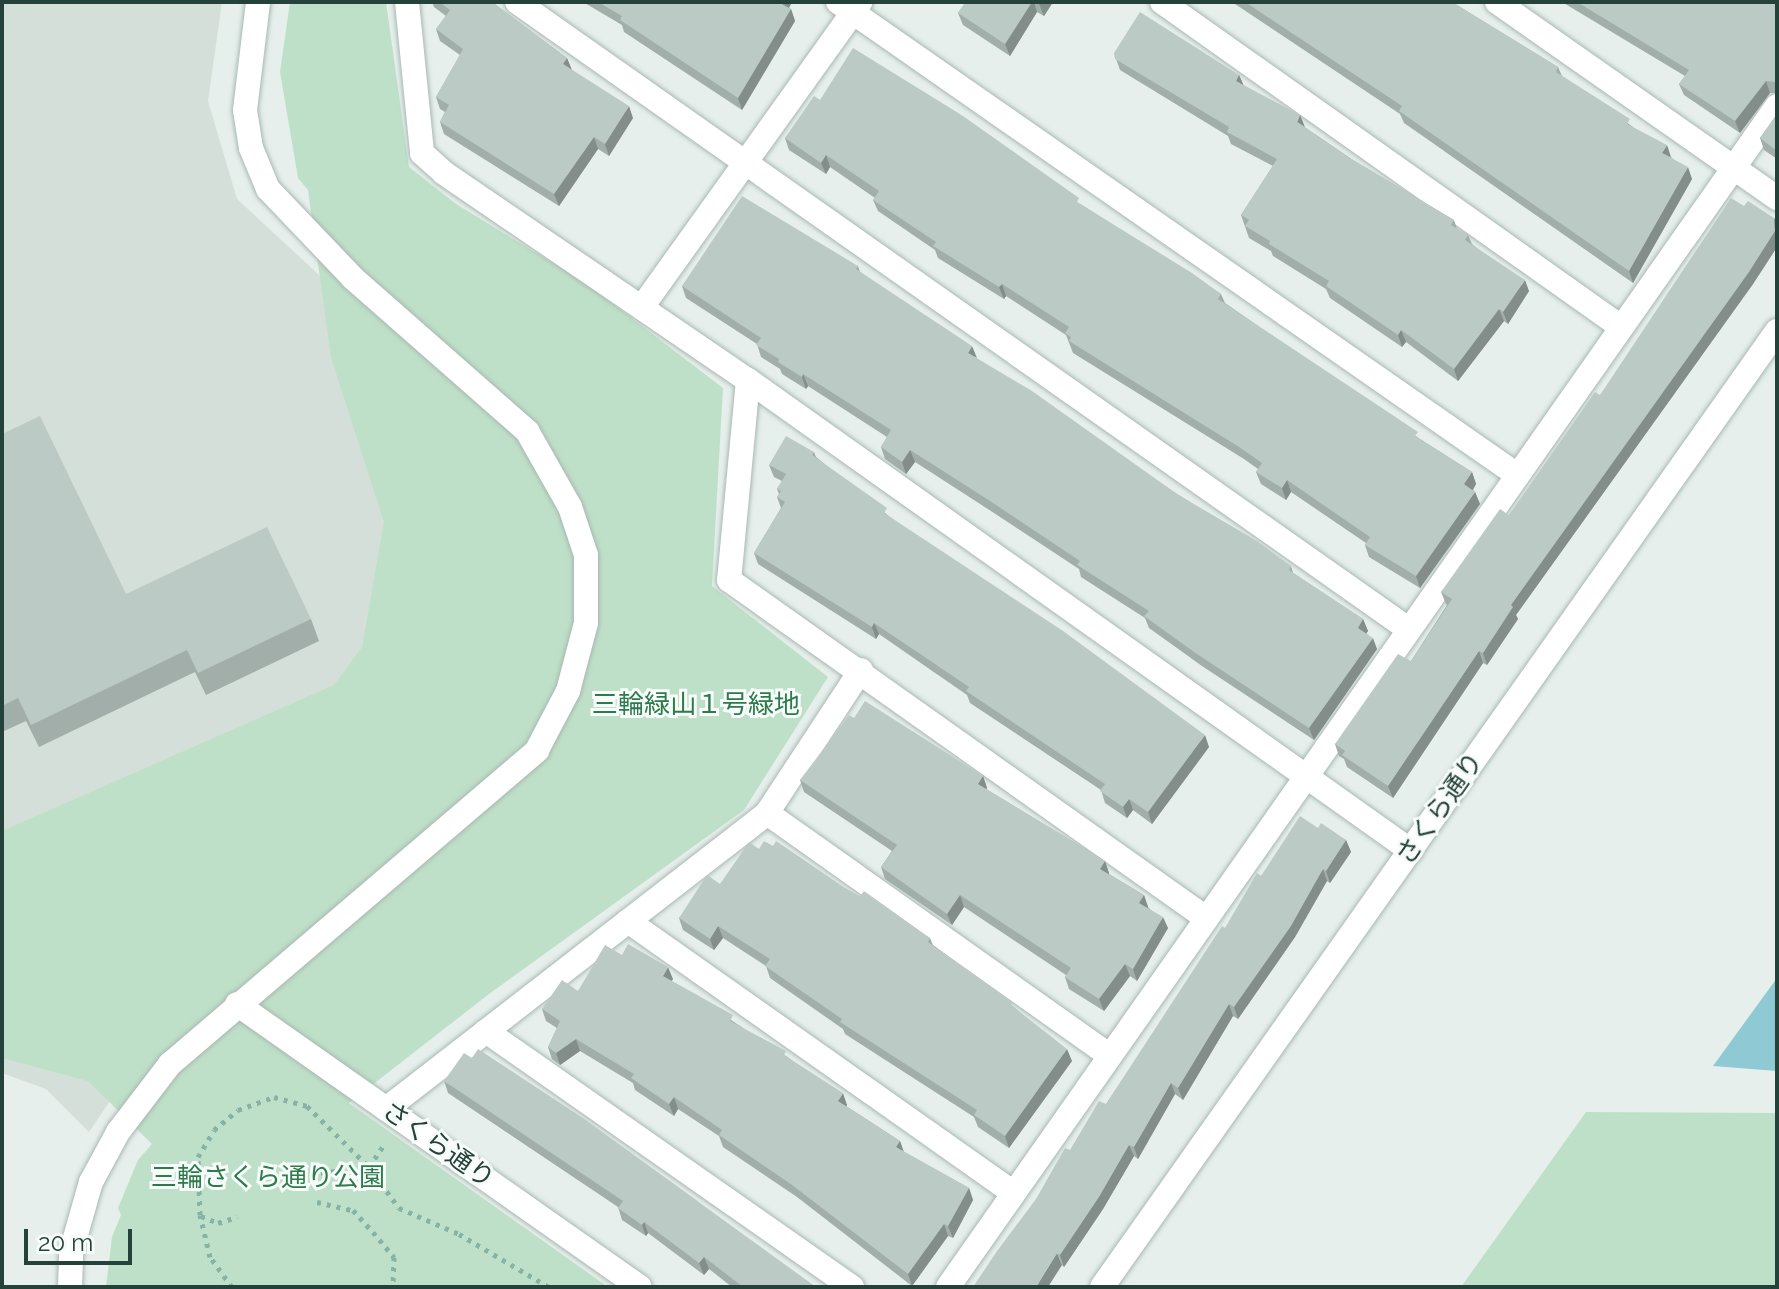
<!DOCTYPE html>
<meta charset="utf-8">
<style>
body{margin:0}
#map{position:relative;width:1779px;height:1289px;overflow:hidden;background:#e6efeb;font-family:Raleway,"Noto Sans JP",sans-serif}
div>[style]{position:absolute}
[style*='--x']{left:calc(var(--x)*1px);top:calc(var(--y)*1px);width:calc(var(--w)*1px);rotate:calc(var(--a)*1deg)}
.built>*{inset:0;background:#d4dfda}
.green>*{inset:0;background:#bfe0c8}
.water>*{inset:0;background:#8ec9d4}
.path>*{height:5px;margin-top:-2.5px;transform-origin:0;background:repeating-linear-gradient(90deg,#86b3a5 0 4px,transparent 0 10px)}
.roads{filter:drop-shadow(0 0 2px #a8b8b2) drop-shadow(0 0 2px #a8b8b2)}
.minor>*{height:24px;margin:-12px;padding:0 12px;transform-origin:12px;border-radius:12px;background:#fff}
.wall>*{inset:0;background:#a1aea9}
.shaded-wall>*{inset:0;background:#838d89}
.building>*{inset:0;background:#bbcac4}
span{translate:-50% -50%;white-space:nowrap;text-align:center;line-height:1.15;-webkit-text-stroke:6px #f7fbf9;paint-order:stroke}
.park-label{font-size:26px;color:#2d7a4b}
.street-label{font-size:26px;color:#24423a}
.frame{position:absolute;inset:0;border:4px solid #24423a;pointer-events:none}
.scale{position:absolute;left:24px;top:1229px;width:108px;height:36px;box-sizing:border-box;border:4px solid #24423a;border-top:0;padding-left:10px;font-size:24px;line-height:28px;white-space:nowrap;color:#24423a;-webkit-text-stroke:6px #f7fbf9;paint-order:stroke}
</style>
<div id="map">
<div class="built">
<i style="clip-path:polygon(2px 2px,222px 2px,208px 101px,237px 199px,505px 447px,135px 1064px,89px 1132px,46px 1089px,2px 1073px)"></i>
</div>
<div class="green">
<i style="clip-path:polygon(290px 2px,386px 2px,409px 167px,456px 204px,587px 284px,723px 388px,712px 586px,828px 677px,744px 810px,489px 994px,349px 1103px,608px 1287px,106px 1287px,112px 1237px,121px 1215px,118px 1208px,138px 1160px,152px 1144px,88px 1081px,2px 1058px,2px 831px,334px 685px,362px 647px,384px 522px,331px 358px,308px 190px,298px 178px,280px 72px)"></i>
<i style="clip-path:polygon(1586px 1112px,1777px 1113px,1777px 1287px,1461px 1287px)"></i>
</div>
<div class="water">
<i style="clip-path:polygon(1777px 978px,1777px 1071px,1713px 1066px)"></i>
</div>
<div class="path">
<i style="--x:301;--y:1175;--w:68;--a:-6.7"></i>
<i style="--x:369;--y:1167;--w:27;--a:-56"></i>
<i style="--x:317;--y:1202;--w:37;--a:13"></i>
<i style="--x:353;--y:1210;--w:30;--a:48"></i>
<i style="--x:373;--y:1232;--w:33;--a:50"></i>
<i style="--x:394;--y:1257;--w:29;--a:92"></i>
<i style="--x:201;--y:1216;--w:18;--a:22"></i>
<i style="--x:218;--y:1223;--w:20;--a:-18"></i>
<i style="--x:232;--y:1287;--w:37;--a:-126"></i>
<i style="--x:210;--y:1257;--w:43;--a:-103.4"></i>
<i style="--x:200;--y:1215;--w:58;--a:-92"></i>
<i style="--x:198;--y:1157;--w:31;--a:-59"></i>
<i style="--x:214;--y:1130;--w:31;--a:-40"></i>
<i style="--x:238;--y:1110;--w:38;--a:-20"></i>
<i style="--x:274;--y:1097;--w:34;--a:15"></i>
<i style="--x:307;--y:1106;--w:87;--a:44.5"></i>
<i style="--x:369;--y:1167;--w:51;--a:53.8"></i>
<i style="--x:399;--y:1208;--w:65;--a:23.4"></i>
<i style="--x:459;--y:1234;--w:104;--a:30.5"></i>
</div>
<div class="roads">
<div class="minor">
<i style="--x:407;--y:2;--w:152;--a:84.3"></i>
<i style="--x:422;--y:153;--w:30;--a:42"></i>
<i style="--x:444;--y:173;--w:368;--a:34.3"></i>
<i style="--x:748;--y:380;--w:813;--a:35.39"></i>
<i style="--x:517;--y:2;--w:1089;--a:35.13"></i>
<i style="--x:838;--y:2;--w:828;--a:34.86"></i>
<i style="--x:1162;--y:2;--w:562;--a:35.3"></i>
<i style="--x:1497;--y:2;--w:342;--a:35"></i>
<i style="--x:642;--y:307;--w:375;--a:-54.4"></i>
<i style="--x:748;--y:380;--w:201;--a:95.4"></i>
<i style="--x:729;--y:580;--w:585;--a:35.32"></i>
<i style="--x:767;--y:813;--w:420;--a:35.3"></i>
<i style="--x:628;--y:921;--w:472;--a:35.2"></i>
<i style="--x:237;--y:1004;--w:492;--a:35.1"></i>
<i style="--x:486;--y:1031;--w:447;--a:35"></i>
<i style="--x:386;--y:1109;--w:482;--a:-37.8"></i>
<i style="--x:767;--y:813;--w:171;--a:-56.7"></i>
<i style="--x:70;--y:1287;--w:35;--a:-88"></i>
<i style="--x:71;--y:1252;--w:73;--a:-74.1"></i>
<i style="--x:91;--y:1182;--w:57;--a:-61.6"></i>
<i style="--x:118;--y:1132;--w:86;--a:-52.6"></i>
<i style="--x:170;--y:1064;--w:483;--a:-40.5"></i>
<i style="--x:537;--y:750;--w:67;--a:-62.3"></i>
<i style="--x:568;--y:691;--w:70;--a:-75.2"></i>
<i style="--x:586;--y:623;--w:68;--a:-90"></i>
<i style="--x:586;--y:555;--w:51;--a:-108.4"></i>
<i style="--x:570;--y:507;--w:87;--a:-119.5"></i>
<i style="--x:527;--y:431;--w:232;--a:-138.7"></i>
<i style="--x:353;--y:278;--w:123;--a:-133.7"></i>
<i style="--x:268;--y:189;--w:44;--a:-112.5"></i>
<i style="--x:251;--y:148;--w:38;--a:-99"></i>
<i style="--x:245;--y:110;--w:109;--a:-83.1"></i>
<i style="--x:948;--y:1287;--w:1443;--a:-54.93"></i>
<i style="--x:1102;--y:1287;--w:1170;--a:-54.78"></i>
</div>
</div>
<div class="wall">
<i style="clip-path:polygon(432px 2px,492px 2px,567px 58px,571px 69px,633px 118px,609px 156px,598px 149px,559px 206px,444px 134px,440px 122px,445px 112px,440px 109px,436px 97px,460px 55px,440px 41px,436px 29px,446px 16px,434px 7px)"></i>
<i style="clip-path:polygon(583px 2px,792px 2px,789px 8px,791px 9px,795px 21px,742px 110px,624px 32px,622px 25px)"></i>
<i style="clip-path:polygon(966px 2px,1053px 2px,1044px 16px,1037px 12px,1010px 56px,963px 25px,958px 13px)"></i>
<i style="clip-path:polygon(1232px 2px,1452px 2px,1558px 67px,1562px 76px,1633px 127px,1671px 157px,1692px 179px,1633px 283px,1404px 123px,1400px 114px)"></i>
<i style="clip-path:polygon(1562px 2px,1777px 2px,1777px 93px,1770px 93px,1740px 133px,1684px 95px,1679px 84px,1685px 76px)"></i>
<i style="clip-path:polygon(1114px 53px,1239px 75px,1243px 85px,1353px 160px,1454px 220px,1457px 229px,1468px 235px,1472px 244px,1529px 291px,1508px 324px,1504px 321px,1458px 381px,1406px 342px,1402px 347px,1330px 298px,1326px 289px,1273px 256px,1271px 251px,1249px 238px,1241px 215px,1273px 166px,1231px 144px,1228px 136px,1120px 70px)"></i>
<i style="clip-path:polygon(820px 100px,1082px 205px,1221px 294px,1225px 303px,1420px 439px,1472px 472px,1476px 484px,1473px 490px,1475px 492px,1480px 504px,1420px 588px,1369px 557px,1365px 545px,1366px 543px,1291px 492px,1286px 500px,1261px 484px,1256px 472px,1258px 469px,1244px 459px,1073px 353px,1066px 335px,1006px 296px,1004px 299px,938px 258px,935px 250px,878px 211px,873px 200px,875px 198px,830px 167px,826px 174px,789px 150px,785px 138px)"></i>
<i style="clip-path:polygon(1777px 114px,1777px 159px,1764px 150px,1760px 138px)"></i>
<i style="clip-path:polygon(1744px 206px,1774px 218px,1777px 225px,1777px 247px,1753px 284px,1516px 615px,1518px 619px,1487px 665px,1483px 663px,1393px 798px,1347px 767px,1344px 759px,1339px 756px,1335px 744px,1411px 661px,1447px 605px,1446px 604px,1441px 592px,1509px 515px)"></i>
<i style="clip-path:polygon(858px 266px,860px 272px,976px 358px,1177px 494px,1291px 566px,1293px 573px,1363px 619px,1368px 631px,1366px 633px,1377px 649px,1314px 740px,1202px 666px,1149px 628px,1145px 618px,1081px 577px,1079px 569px,994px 513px,915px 462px,906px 474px,885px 459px,881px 447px,887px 437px,808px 386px,806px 389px,782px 374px,780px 369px,761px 357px,757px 344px,686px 298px,682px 286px)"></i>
<i style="clip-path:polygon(2px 434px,126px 594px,311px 619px,319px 641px,206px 695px,195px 672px,39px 747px,26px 721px,2px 732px)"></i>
<i style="clip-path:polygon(814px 452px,816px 457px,890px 517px,1209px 747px,1152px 824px,1133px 810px,1127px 818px,1105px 803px,1101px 790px,970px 703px,967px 695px,879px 634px,876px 639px,758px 564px,754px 553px,781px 508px,777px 497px,779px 494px,777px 489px,782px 481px,774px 477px,769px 465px)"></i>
<i style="clip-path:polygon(854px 718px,983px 776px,987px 788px,986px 789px,1105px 861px,1109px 874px,1144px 895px,1148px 907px,1168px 928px,1137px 981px,1130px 976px,1104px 1011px,1069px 989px,1065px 977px,1066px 975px,964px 907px,952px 925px,885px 879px,881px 867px,892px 851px,804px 792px,800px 780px)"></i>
<i style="clip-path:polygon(1318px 828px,1346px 840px,1351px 852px,1330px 883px,1327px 881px,1295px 937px,1238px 1019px,1233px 1016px,1183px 1100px,1175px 1094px,1138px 1159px,1134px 1156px,1103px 1209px,1064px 1267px,1062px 1265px,1036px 1199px,1106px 1104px,1261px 876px)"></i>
<i style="clip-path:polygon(773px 846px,930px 938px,933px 945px,1015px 1008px,1072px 1061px,1009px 1148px,978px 1127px,974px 1117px,845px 1034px,843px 1029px,770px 978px,766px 966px,723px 938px,714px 950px,683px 930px,679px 918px,720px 884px,759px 849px)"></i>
<i style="clip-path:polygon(622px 955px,673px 979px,671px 981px,789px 1058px,847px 1105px,846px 1106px,900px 1141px,904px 1152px,969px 1188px,973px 1200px,953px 1238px,948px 1236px,912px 1286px,797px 1197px,723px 1147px,719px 1136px,678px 1109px,674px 1116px,635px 1090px,633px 1083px,580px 1051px,560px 1065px,552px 1059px,548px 1047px,557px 1028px,546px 1021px,542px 1009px,578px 991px)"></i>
<i style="clip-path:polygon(444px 1081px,816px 1287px,732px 1287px,709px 1269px,704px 1275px,648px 1233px,646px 1236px,622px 1220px,618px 1207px,448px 1093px)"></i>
</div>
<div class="shaded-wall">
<i style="clip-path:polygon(781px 2px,792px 2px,785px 15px)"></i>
<i style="clip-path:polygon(1032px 2px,1034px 2px,1037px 12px,1010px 56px,1005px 44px)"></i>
<i style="clip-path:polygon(1041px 2px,1053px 2px,1044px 16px,1039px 4px)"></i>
<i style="clip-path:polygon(791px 9px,795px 21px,742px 110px,738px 98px)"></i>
<i style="clip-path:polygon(567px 58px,572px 70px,563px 64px)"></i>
<i style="clip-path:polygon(1239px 75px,1244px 86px,1236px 81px)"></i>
<i style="clip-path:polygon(1766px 81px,1770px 93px,1740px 133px,1735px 121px)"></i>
<i style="clip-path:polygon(629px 106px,633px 118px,609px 156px,605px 144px)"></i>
<i style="clip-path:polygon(1300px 115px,1305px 127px,1297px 122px)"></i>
<i style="clip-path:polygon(594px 137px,598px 149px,559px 206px,554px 194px)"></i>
<i style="clip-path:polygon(1667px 145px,1671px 157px,1662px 153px)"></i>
<i style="clip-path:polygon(826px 155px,830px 167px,826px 174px,821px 163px)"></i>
<i style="clip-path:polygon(1688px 167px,1692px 179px,1633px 283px,1629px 271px)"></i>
<i style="clip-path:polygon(1774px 218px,1777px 225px,1777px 247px,1753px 284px,1516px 615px,1518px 619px,1487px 665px,1483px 653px,1511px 605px)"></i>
<i style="clip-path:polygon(1525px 280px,1529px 291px,1508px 324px,1503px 312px)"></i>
<i style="clip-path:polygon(1002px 284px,1006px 296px,1004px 299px,999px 287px)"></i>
<i style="clip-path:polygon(1499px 309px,1504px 321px,1458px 381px,1454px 369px)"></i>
<i style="clip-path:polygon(1401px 330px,1406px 342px,1402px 347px,1398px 335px)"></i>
<i style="clip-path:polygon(972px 346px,977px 358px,968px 353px)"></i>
<i style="clip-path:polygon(803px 374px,808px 386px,806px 389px,802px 377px)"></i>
<i style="clip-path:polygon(910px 450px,915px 462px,906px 474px,902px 462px)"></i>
<i style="clip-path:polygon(1472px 472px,1476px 484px,1469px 496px,1464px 484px)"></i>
<i style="clip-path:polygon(1287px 480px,1291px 492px,1286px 500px,1282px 488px)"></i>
<i style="clip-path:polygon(1475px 492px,1480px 504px,1420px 588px,1416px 576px)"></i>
<i style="clip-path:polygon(1363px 619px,1368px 631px,1362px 640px,1358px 628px)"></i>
<i style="clip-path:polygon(874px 623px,879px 634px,876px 639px,872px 627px)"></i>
<i style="clip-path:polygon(1373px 638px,1377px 649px,1314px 740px,1309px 728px)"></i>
<i style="clip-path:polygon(1479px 651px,1483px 663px,1393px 798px,1388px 786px)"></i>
<i style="clip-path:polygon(1205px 735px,1209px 747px,1152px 824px,1148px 812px)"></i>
<i style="clip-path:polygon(983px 776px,987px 788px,982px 796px,978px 784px)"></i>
<i style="clip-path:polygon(1129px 799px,1133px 810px,1127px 818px,1123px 807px)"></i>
<i style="clip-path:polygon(1346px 840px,1351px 852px,1330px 883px,1326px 871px)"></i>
<i style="clip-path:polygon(1105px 861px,1109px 873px,1104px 881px,1100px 869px)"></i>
<i style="clip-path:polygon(1323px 869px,1327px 881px,1295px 937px,1238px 1019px,1234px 1007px)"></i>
<i style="clip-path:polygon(960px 895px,964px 907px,952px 925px,947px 914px)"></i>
<i style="clip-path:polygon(1144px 895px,1148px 907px,1144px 914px,1139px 903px)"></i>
<i style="clip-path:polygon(1163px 917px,1168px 928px,1137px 981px,1133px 969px)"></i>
<i style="clip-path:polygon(718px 926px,723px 938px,714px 950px,710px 939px)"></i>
<i style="clip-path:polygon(1125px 964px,1130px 976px,1104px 1011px,1099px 999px)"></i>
<i style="clip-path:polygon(668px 967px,673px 979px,667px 988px,663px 976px)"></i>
<i style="clip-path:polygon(1229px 1004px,1233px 1016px,1183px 1100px,1178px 1088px)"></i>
<i style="clip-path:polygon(576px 1039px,580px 1051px,560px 1065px,556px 1053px)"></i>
<i style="clip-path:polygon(1067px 1049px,1072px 1061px,1009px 1148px,1005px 1136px)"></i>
<i style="clip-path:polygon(1171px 1083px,1175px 1094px,1138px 1159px,1134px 1147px)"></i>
<i style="clip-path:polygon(843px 1093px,847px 1105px,842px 1113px,838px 1101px)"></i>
<i style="clip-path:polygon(674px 1097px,678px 1109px,674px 1116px,669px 1104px)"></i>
<i style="clip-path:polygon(900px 1141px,904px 1153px,896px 1147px)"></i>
<i style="clip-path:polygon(1129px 1145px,1134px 1156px,1103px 1209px,1064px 1267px,1060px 1255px)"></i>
<i style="clip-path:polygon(969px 1188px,973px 1200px,953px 1238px,948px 1226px)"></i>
<i style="clip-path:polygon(644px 1222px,648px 1233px,646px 1236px,642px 1225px)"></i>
<i style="clip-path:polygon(944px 1224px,948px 1236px,912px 1286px,908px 1274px)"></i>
<i style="clip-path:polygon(1057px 1253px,1062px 1265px,1048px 1287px,1036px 1287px)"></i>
<i style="clip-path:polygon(704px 1257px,709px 1269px,704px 1275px,699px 1263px)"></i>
</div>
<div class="building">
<i style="clip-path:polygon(439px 2px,492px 2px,567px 58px,563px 64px,629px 106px,605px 144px,594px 137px,554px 194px,440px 122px,449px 105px,436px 97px,463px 49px,436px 29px,450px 10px)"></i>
<i style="clip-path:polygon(598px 2px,781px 2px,780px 3px,791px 9px,738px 98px,620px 20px,622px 16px)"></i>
<i style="clip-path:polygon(966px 2px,1032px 2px,1005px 44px,958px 13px)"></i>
<i style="clip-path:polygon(1245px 2px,1452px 2px,1558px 67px,1556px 72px,1630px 119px,1627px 124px,1667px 145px,1662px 153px,1688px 167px,1629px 271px,1399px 111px,1402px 106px)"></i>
<i style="clip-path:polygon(1577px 2px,1777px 2px,1777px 82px,1766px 81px,1735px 121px,1679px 84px,1689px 70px)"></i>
<i style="clip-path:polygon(1140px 12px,1239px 75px,1236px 81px,1300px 115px,1297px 122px,1353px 160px,1454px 220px,1451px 225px,1468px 235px,1465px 240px,1525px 280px,1503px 312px,1499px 309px,1454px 369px,1401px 330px,1398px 335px,1326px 286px,1329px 281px,1269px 244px,1270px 241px,1245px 226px,1249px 220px,1241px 215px,1277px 159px,1227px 132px,1229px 127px,1115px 59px,1114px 53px)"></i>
<i style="clip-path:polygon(853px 48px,963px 116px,1079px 198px,1077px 202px,1192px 273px,1221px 294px,1218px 299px,1418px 432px,1415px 436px,1472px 472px,1464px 484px,1475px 492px,1416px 576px,1365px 545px,1370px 537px,1287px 480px,1282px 488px,1256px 472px,1262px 463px,1239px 447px,1069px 341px,1071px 337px,1065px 333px,1069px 327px,1002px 284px,999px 287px,933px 246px,936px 242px,873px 200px,879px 191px,826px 155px,821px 163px,785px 138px,814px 96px,820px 100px)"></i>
<i style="clip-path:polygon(1777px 114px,1777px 151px,1760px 138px)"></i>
<i style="clip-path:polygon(742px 196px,858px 266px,856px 269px,972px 346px,968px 353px,1032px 391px,1177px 494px,1257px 541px,1291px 566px,1289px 570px,1363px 619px,1358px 628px,1373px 638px,1309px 728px,1197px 654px,1144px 616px,1149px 611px,1077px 565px,1080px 561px,990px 501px,910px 450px,902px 462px,881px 447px,891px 430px,803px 374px,802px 377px,778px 362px,779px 359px,756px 345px,761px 338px,682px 286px)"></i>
<i style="clip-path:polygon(1731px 198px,1744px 206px,1748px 201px,1774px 218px,1775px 231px,1749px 272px,1511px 605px,1513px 607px,1483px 653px,1479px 651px,1388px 786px,1342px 755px,1345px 751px,1335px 744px,1398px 654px,1411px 661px,1452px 599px,1441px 592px,1500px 509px,1509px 515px,1595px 392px,1600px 395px)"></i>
<i style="clip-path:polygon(40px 416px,126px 594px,267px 527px,311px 619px,198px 673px,187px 650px,31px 725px,18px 698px,2px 706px,2px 434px)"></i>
<i style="clip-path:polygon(786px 436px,814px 452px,812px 455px,887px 508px,884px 513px,1063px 631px,1205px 735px,1148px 812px,1129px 799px,1123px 807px,1100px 791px,1105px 784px,966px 691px,969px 687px,874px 623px,872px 627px,754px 553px,785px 502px,777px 497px,781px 491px,777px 489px,786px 474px,769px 465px)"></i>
<i style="clip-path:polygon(865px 701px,983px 776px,978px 784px,1105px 861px,1100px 869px,1144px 895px,1139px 903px,1163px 917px,1133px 969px,1125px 964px,1099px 999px,1065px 977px,1071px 968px,960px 895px,947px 914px,881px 867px,897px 845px,800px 780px,849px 715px,854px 718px)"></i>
<i style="clip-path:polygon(1300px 816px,1318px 828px,1321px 823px,1346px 840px,1326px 871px,1323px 869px,1291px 926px,1234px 1007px,1229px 1004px,1178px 1088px,1171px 1083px,1134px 1147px,1129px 1145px,1099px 1197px,1060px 1255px,1057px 1253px,1036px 1287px,973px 1287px,997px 1251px,1036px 1199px,1065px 1148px,1070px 1150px,1099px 1101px,1106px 1104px,1222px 926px,1225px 928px,1257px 873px,1261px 876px)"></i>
<i style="clip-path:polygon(764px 841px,773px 846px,776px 841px,848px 890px,860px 896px,864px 891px,930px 938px,928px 942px,1013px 1003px,1011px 1005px,1067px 1049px,1005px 1136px,974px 1115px,977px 1110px,840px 1022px,842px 1019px,765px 966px,770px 959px,718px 926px,710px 939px,679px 918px,707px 875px,720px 884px,749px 842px,759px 849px)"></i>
<i style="clip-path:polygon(628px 944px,668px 967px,663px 976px,733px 1015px,730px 1021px,786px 1051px,784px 1055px,843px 1093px,838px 1101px,900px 1141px,896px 1147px,969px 1188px,948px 1226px,944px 1224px,908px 1274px,792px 1185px,719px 1135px,722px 1130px,674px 1097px,669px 1104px,631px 1078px,634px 1074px,576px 1039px,556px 1053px,548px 1047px,560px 1021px,542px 1009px,562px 980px,578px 991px,605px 945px,622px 955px)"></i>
<i style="clip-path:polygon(478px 1049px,583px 1118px,816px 1287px,743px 1287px,704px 1257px,699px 1263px,644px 1222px,642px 1225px,618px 1208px,623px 1201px,444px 1081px,464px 1053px,472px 1058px)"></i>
</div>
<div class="park-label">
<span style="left:696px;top:705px">三輪緑山１号緑地</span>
<span style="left:268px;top:1178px">三輪さくら通り公園</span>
</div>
<div class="street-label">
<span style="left:1440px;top:809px;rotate:-55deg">さくら通り</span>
<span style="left:438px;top:1145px;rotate:35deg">さくら通り</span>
</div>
<div class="frame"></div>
<div class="scale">20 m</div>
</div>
